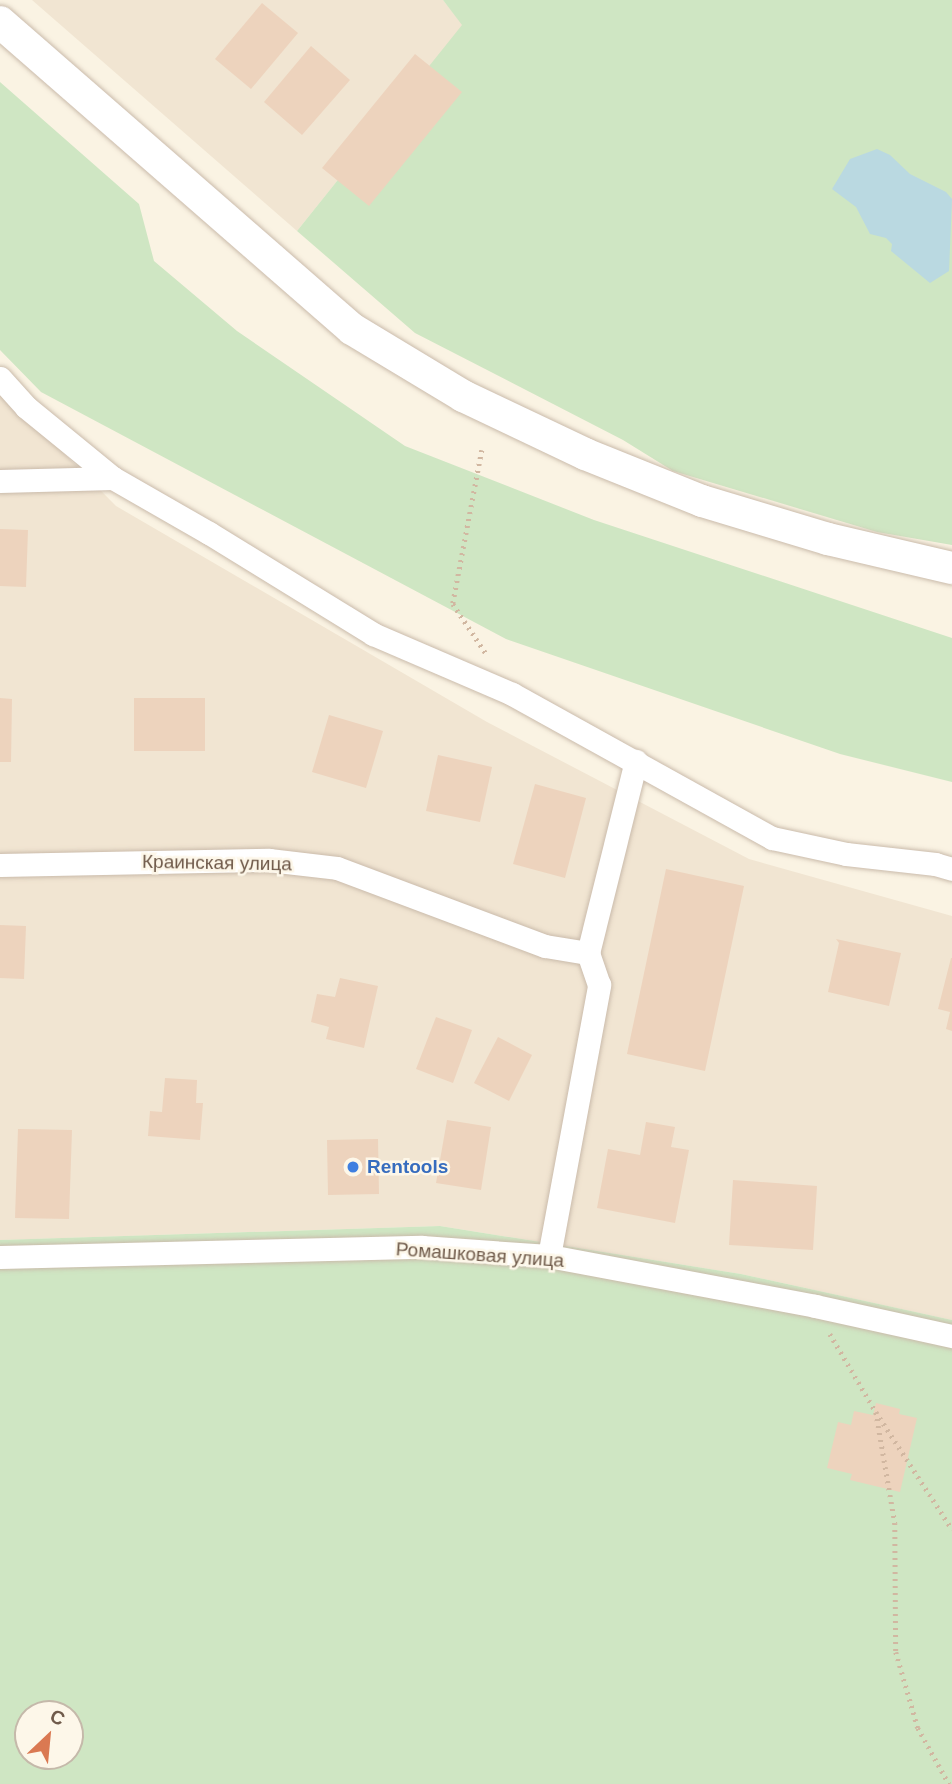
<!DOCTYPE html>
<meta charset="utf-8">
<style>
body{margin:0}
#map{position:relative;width:952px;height:1784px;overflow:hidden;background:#faf3e3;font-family:Arial,sans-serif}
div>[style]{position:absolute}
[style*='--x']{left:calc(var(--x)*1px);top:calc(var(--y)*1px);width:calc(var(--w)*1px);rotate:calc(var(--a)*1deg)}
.residential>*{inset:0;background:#f1e5d2}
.green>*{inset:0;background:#cfe6c3}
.water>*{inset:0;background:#bad9e1}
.building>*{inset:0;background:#edd3bd}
.path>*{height:4.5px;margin-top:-2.25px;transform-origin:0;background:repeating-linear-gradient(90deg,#d1b7a1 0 2px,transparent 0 7px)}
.roads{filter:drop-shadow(0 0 2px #cabbab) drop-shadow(0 0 2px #cabbab)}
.street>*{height:23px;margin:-11.5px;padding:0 11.5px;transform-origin:11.5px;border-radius:11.5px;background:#fff}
.secondary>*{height:32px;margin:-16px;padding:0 16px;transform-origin:16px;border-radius:16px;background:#fff}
.dots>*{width:19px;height:19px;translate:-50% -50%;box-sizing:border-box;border:4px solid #fdf7e9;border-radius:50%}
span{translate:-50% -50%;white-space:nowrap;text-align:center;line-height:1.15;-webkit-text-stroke:5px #fdf7e9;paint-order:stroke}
.street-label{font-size:19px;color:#705b4b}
.shop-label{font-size:19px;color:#366cbe;font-weight:700}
.left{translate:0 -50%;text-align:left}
.north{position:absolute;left:14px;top:1700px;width:70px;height:70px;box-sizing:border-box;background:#fdf7e9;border:2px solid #c5b9aa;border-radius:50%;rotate:26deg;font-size:19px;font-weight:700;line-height:28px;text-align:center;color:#705b4b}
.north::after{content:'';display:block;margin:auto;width:24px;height:32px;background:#da7952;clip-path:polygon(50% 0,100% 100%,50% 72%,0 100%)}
</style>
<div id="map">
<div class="residential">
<i style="clip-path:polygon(32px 0,443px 0,463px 25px,297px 231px)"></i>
<i style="clip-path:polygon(0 389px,116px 506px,487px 722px,749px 859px,952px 916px,952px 1320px,741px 1274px,440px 1226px,0 1240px)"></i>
</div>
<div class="green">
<i style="clip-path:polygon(443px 0,952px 0,952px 545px,877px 532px,673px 471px,623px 440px,415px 333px,297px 231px,462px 25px)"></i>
<i style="clip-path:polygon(0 82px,139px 204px,154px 261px,237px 331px,405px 446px,594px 520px,952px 638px,952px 782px,840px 754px,506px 639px,41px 392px,0 350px)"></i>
<i style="clip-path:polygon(evenodd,440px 1226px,741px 1274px,952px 1320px,952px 1784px,0 1784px,0 1240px,440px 1226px,28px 1714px,70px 1714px,70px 1756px,28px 1756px,28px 1714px)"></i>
</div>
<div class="water">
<i style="clip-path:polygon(877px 149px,890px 155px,910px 174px,946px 192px,952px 199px,949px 271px,930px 283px,891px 251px,892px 244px,886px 238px,870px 234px,856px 207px,832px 189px,850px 159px)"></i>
</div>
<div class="building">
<i style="clip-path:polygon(262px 3px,298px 33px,251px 89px,215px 59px)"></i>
<i style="clip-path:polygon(311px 46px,350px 80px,302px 135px,264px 102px)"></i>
<i style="clip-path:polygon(415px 54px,462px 92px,369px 206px,322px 168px)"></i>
<i style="clip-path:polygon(0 529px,28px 530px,26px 587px,0 586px)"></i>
<i style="clip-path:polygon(0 698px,12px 699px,11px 762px,0 762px)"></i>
<i style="clip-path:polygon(134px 698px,205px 698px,205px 751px,134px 751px)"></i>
<i style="clip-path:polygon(329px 715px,383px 731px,366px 788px,312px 772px)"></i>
<i style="clip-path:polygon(438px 755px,492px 767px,480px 822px,426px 811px)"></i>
<i style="clip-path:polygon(535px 784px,586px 798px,565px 878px,513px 864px)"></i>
<i style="clip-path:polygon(666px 869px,744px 886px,705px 1071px,627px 1054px)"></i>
<i style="clip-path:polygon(0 925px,26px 926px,24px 979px,0 978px)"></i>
<i style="clip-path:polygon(836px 939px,901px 953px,889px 1006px,828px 992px,839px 943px)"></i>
<i style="clip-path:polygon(951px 958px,952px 958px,952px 1031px,946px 1029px,950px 1012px,938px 1009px)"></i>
<i style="clip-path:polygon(340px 978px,378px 986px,364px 1048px,326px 1039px,329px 1027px,311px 1022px,317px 994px,335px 997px)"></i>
<i style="clip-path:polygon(436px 1017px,472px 1030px,453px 1083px,416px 1069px)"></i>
<i style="clip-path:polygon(498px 1037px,532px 1055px,509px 1101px,474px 1083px)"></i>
<i style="clip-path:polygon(165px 1078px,197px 1080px,196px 1103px,203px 1103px,200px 1140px,148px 1136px,150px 1111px,162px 1112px)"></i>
<i style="clip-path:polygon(447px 1120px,491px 1127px,481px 1190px,436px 1183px)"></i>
<i style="clip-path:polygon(646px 1122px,675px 1127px,671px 1147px,689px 1150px,675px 1223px,597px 1208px,608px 1149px,640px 1155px)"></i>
<i style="clip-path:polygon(18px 1129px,72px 1130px,69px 1219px,15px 1218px)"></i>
<i style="clip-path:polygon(378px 1139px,379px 1194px,328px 1195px,327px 1140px)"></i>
<i style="clip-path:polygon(733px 1180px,817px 1186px,813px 1250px,729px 1245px)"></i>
<i style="clip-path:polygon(876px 1403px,900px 1409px,899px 1414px,917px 1418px,900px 1492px,850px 1480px,852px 1474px,827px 1468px,838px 1422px,851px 1425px,854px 1411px,873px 1415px)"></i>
</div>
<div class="path">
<i style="--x:482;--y:450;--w:157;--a:100.7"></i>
<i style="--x:453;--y:604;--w:61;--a:56.3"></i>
<i style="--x:830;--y:1334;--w:91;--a:59.5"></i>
<i style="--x:876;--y:1412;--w:140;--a:57"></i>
<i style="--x:876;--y:1412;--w:113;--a:80.3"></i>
<i style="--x:895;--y:1523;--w:129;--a:89.6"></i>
<i style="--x:896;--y:1652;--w:79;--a:73.9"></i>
<i style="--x:918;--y:1728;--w:64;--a:61"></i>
</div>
<div class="roads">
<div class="street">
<i style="--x:0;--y:378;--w:39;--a:48"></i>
<i style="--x:26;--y:407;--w:112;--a:39.2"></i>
<i style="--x:113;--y:478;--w:111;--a:29.8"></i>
<i style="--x:209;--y:533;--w:193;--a:31.6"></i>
<i style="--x:373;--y:634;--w:151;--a:23.3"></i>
<i style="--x:512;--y:694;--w:297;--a:29"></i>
<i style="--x:772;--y:838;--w:76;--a:12.2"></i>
<i style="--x:846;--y:854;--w:90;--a:6.4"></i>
<i style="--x:935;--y:864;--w:18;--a:16"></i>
<i style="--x:0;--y:481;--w:113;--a:-1.5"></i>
<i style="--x:0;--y:865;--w:269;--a:-1.1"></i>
<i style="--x:269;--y:860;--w:68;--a:6.7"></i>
<i style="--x:337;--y:868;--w:222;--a:20.6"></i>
<i style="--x:545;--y:946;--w:44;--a:9.2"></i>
<i style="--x:549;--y:1256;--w:276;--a:-79.5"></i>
<i style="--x:599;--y:985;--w:34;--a:-109"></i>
<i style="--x:588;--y:953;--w:198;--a:-76"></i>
<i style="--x:0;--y:1257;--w:422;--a:-1.4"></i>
<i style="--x:422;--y:1247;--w:127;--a:4.1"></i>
<i style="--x:549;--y:1256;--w:271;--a:10.6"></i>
<i style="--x:815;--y:1306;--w:140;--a:12.4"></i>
</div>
<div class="secondary">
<i style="--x:0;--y:22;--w:467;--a:41.1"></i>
<i style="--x:352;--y:329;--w:130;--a:31.1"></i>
<i style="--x:463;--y:396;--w:135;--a:25.4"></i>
<i style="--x:585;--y:454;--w:126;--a:21.9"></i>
<i style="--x:702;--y:501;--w:132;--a:16.8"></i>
<i style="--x:828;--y:539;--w:127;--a:13.2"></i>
</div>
</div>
<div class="dots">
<i style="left:353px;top:1167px;background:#3f7fe0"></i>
</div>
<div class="street-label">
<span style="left:217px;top:863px;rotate:1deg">Краинская улица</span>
<span style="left:480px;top:1255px;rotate:4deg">Ромашковая улица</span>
</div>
<div class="shop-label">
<span class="left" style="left:367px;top:1167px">Rentools</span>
</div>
<div class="north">С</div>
</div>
